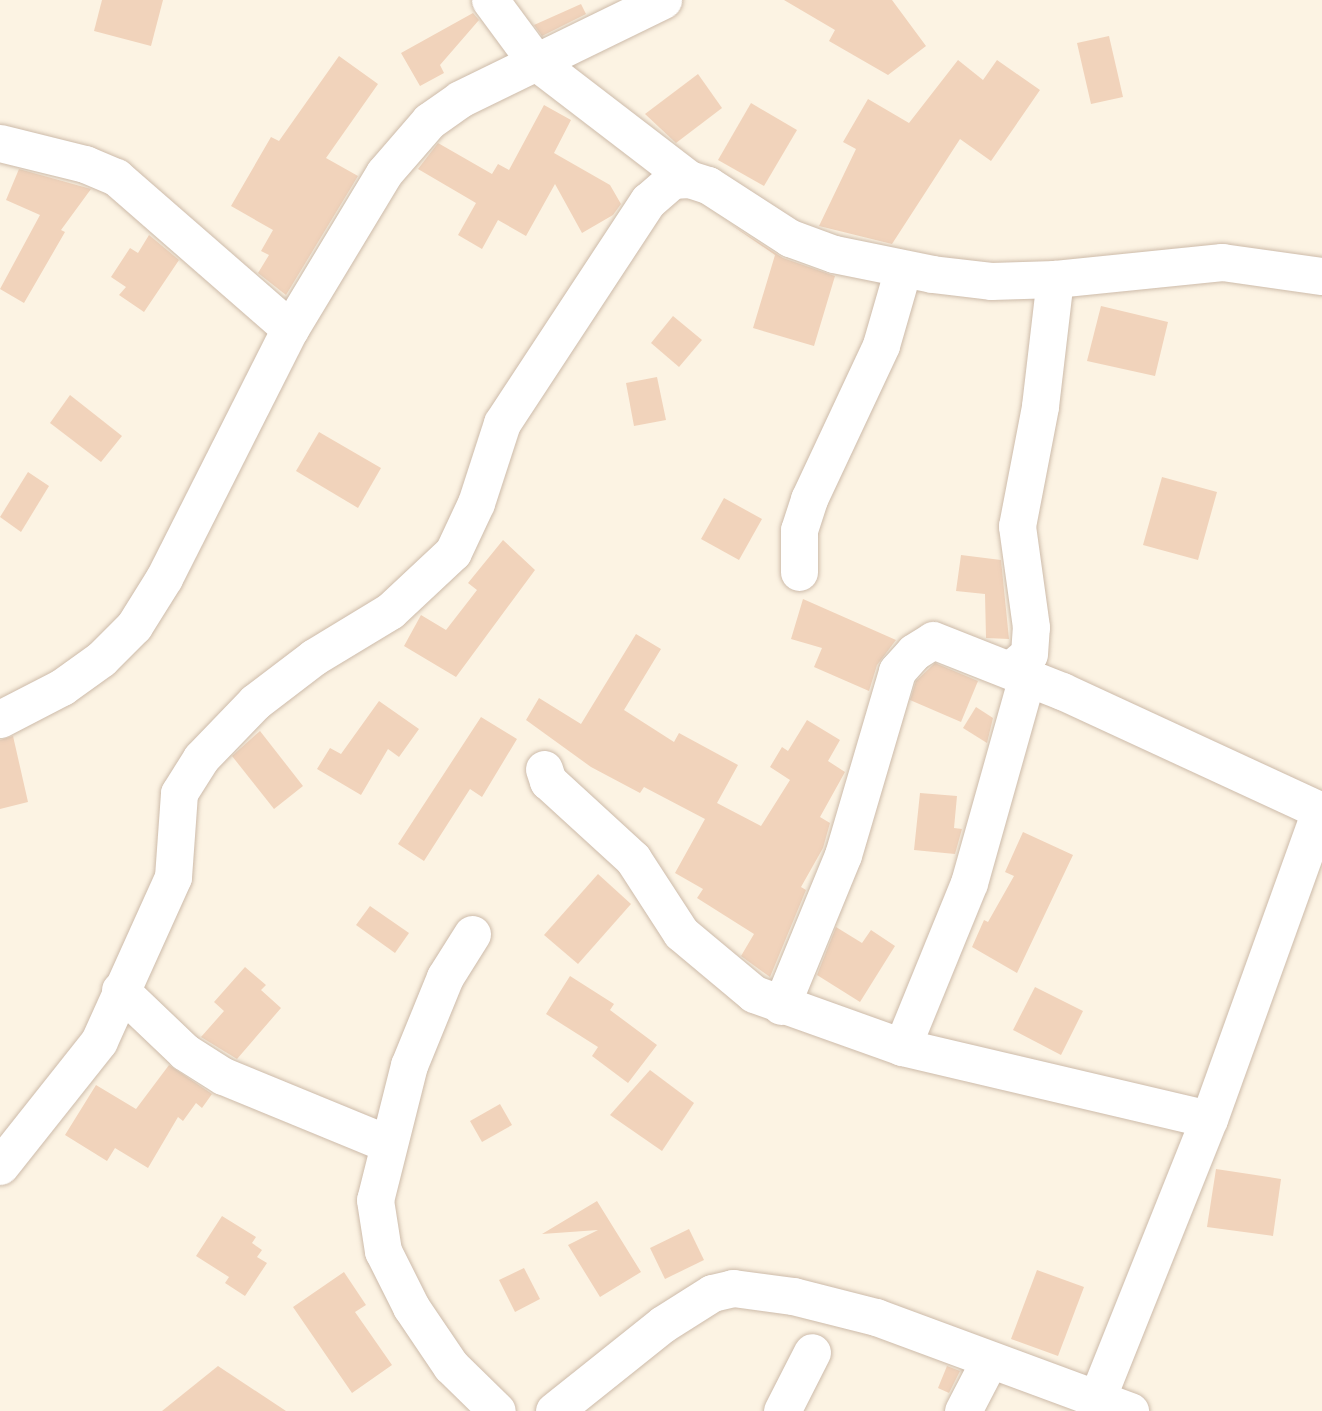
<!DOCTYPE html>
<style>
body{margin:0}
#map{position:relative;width:1322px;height:1411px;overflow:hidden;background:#fcf3e3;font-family:Ubuntu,sans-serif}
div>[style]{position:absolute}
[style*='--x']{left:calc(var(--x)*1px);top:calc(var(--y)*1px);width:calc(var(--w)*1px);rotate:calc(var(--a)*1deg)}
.building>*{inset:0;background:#f1d3bb}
.roads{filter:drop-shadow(0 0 2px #cdbbaa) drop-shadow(0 0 2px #cdbbaa)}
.minor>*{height:37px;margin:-18.5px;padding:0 18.5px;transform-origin:18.5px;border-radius:18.5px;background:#fff}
span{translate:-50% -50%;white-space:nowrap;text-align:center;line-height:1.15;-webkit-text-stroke:5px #fff7e9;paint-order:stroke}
</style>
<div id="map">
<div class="building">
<i style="clip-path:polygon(102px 0,163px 0,151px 46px,94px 31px)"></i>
<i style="clip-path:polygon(784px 0,892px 0,926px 46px,888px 75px,829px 41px,835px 30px)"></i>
<i style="clip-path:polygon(581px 4px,586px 14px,542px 36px,534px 25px)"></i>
<i style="clip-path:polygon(473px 13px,479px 20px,440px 65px,444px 73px,420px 86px,401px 53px)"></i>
<i style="clip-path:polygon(1109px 36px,1123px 97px,1091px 104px,1077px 43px)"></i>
<i style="clip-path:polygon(339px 56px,378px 84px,326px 158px,358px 176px,286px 295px,258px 273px,269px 255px,261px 251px,273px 230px,231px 206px,271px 137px,279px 141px)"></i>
<i style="clip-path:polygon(958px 60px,983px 80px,997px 60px,1040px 90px,991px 161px,960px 139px,892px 244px,819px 226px,856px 149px,843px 142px,868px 99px,909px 123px)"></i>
<i style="clip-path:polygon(698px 74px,722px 108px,676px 143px,645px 114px)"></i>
<i style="clip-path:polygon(751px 103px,797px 130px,764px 186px,718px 160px)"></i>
<i style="clip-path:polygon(544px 105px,571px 120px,554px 153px,610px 185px,621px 204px,613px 215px,582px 233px,555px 184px,526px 236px,498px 220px,482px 249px,458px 235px,476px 203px,418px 169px,438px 143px,492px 174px,498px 164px,509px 170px)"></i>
<i style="clip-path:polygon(19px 169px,91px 189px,61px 230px,65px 232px,24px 303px,0 289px,40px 215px,6px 200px)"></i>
<i style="clip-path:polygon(727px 222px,783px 258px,835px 276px,814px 346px,753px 328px,775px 255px)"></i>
<i style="clip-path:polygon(149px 235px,179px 260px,144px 312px,119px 295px,126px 287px,111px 277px,130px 248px,138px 253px)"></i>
<i style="clip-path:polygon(1101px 306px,1168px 322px,1155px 376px,1087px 361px)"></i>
<i style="clip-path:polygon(673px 316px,702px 340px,679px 367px,651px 343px)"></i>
<i style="clip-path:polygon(657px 377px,666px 420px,634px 426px,626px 383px)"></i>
<i style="clip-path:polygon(70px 395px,122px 436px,101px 462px,50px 423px)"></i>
<i style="clip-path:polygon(319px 432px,381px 468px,358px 508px,296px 471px)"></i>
<i style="clip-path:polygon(28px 472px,49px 486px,21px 532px,0 517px)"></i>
<i style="clip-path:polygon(1162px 477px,1217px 492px,1198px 560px,1143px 545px)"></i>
<i style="clip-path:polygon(724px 498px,762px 519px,739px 560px,701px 539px)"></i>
<i style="clip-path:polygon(503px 540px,535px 570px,456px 677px,404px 646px,421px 615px,446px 630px,477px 590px,468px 583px)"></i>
<i style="clip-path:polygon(961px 555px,1001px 560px,1009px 639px,986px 638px,985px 594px,956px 591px)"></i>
<i style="clip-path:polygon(803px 599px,896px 640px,877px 665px,869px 691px,814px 667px,822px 648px,791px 639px)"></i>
<i style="clip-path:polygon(636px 634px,661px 649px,624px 710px,674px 742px,679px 733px,738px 765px,717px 803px,761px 826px,790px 780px,770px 767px,782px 747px,788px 751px,807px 720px,840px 740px,828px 761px,845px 772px,820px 817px,830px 823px,823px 848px,801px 887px,806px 890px,770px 977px,741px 956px,754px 934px,697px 898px,703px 889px,675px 873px,705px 819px,644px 787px,640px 793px,591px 767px,526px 720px,539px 698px,581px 724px)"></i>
<i style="clip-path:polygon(935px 663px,978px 681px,961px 722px,910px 700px,916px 681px)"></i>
<i style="clip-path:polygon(379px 701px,419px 729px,399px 757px,388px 749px,361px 795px,317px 769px,330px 748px,341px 754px)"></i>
<i style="clip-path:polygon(976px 707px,993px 718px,987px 743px,963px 728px)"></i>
<i style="clip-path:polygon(481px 717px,517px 739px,482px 797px,470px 789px,424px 861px,398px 844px)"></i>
<i style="clip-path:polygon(260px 731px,303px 786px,274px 809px,232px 756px)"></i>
<i style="clip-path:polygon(13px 736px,28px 802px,0 809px,0 740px)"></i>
<i style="clip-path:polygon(920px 793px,957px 796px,954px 828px,962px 829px,955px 854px,914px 850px)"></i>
<i style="clip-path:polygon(1023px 832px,1073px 855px,1017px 973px,972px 947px,984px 920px,988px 922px,1014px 876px,1005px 872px)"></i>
<i style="clip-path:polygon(598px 874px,631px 904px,578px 964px,544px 935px)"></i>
<i style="clip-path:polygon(370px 906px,409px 933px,395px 953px,356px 925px)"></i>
<i style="clip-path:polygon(836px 927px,862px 943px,871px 930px,895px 946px,860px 1002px,817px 975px)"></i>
<i style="clip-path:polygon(245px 967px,266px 985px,261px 990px,281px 1008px,237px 1059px,201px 1037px,224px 1011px,214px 1002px)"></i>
<i style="clip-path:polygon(570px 976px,614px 1004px,610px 1010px,657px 1045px,628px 1083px,592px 1056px,598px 1047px,546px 1014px)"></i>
<i style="clip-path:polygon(1035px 987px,1083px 1011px,1061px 1055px,1013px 1030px)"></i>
<i style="clip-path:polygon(169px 1065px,212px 1094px,202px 1108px,196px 1103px,183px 1121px,178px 1117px,148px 1168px,115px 1148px,107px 1161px,65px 1135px,96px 1085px,136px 1109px)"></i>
<i style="clip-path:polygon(650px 1070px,694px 1103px,662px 1151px,610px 1115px)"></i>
<i style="clip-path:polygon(500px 1104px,512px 1125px,482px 1142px,470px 1121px)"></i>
<i style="clip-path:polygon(1216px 1169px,1281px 1179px,1273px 1236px,1207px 1227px)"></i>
<i style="clip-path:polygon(597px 1201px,641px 1272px,600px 1297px,568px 1245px,598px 1230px,542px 1234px)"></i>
<i style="clip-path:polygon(222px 1216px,256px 1237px,252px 1243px,262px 1250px,257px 1257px,267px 1263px,245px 1296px,225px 1283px,229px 1277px,196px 1256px)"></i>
<i style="clip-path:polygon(689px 1229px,704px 1260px,665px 1279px,650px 1248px)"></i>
<i style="clip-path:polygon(524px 1268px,540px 1299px,515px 1312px,499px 1280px)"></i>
<i style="clip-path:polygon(1037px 1270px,1084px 1287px,1058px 1356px,1011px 1339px)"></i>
<i style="clip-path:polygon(344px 1272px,366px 1305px,355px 1312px,392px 1365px,352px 1393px,293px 1307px)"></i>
<i style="clip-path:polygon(218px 1366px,286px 1411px,162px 1411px)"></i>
<i style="clip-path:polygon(947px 1366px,960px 1371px,949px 1393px,938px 1388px)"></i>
</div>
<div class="roads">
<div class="minor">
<i style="--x:490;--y:0;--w:76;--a:53.6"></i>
<i style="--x:535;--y:61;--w:194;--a:37.5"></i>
<i style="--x:0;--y:143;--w:88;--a:13.9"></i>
<i style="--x:85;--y:164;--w:34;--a:23"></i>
<i style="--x:116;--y:177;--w:231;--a:41.1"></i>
<i style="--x:799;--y:572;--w:42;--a:-90"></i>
<i style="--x:799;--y:530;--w:33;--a:-72"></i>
<i style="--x:809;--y:499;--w:170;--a:-64.9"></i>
<i style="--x:881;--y:345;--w:79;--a:-73.9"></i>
<i style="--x:1011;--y:669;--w:23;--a:-40"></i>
<i style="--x:1029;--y:654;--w:27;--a:-86"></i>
<i style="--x:1031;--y:627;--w:102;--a:-97.9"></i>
<i style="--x:1017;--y:526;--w:122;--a:-79.1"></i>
<i style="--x:1040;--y:406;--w:128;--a:-83.3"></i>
<i style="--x:0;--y:719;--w:70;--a:-27.3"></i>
<i style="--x:62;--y:687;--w:48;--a:-35.7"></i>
<i style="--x:101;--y:659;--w:47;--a:-45"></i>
<i style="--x:134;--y:626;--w:57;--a:-58"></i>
<i style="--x:164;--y:578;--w:279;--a:-63.2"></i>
<i style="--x:290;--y:329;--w:182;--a:-58.9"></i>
<i style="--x:384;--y:173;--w:69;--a:-49.1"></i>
<i style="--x:429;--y:121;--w:38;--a:-35"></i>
<i style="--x:460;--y:99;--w:226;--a:-26"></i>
<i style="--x:544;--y:769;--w:13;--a:72"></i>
<i style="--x:548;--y:781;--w:115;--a:42.5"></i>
<i style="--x:633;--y:859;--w:88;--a:57"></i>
<i style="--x:681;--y:933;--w:95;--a:39.9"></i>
<i style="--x:754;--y:994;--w:157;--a:19.7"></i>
<i style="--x:902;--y:1047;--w:315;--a:13.2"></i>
<i style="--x:472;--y:934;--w:51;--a:122.1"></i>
<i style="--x:445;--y:977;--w:95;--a:112.2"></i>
<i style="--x:409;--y:1065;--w:139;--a:104.1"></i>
<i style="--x:375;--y:1200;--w:52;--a:81.1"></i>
<i style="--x:383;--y:1251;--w:63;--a:63.4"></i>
<i style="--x:411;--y:1307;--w:71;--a:55.9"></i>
<i style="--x:451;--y:1366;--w:64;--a:44.4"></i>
<i style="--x:120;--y:990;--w:90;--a:43.6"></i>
<i style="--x:185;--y:1052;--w:45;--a:32.3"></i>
<i style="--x:223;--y:1076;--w:176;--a:22.3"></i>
<i style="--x:781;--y:1006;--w:163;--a:-67.7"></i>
<i style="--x:843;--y:855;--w:192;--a:-73.6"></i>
<i style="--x:897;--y:671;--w:25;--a:-48"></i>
<i style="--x:914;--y:652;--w:22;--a:-32"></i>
<i style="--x:933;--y:640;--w:139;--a:21.6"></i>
<i style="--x:1062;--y:691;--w:286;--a:24.8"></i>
<i style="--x:902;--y:1047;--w:177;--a:-67.8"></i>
<i style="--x:969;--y:883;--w:215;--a:-74.3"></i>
<i style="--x:0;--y:1166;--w:159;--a:-51.6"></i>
<i style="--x:99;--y:1041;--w:180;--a:-65.7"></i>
<i style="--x:173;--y:877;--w:84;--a:-85.9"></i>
<i style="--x:179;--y:793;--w:41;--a:-57.8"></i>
<i style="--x:201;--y:758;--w:78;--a:-46"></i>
<i style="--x:255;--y:702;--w:74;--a:-37.3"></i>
<i style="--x:314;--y:657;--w:89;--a:-31.2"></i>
<i style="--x:390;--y:611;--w:86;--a:-43.1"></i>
<i style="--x:453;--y:552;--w:54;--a:-64.9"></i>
<i style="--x:476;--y:503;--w:84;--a:-72"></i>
<i style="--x:502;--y:423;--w:266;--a:-56.7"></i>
<i style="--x:648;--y:201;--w:32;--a:-41"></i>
<i style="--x:672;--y:180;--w:17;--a:-3"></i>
<i style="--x:689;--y:179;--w:20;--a:18"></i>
<i style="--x:708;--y:185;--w:98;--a:32.9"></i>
<i style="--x:790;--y:238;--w:47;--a:20"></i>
<i style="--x:834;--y:254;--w:100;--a:11.5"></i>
<i style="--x:932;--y:274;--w:59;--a:6.8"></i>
<i style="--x:991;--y:281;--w:64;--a:-1.8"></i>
<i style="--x:1055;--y:279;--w:168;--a:-5.8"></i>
<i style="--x:1222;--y:262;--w:101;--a:8"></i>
<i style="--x:1096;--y:1401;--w:304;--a:-68.2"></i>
<i style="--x:1209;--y:1119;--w:328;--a:-70.2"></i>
<i style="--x:554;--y:1411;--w:139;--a:-38.6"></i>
<i style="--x:663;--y:1324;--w:58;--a:-32.3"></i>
<i style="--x:712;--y:1293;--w:22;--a:-13"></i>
<i style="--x:733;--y:1288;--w:61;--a:7.6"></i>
<i style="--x:793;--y:1296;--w:86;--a:14.2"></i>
<i style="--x:876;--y:1317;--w:271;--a:20.3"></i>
<i style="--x:782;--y:1411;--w:66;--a:-63"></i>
<i style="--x:963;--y:1411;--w:56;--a:-62.5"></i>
</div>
</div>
</div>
